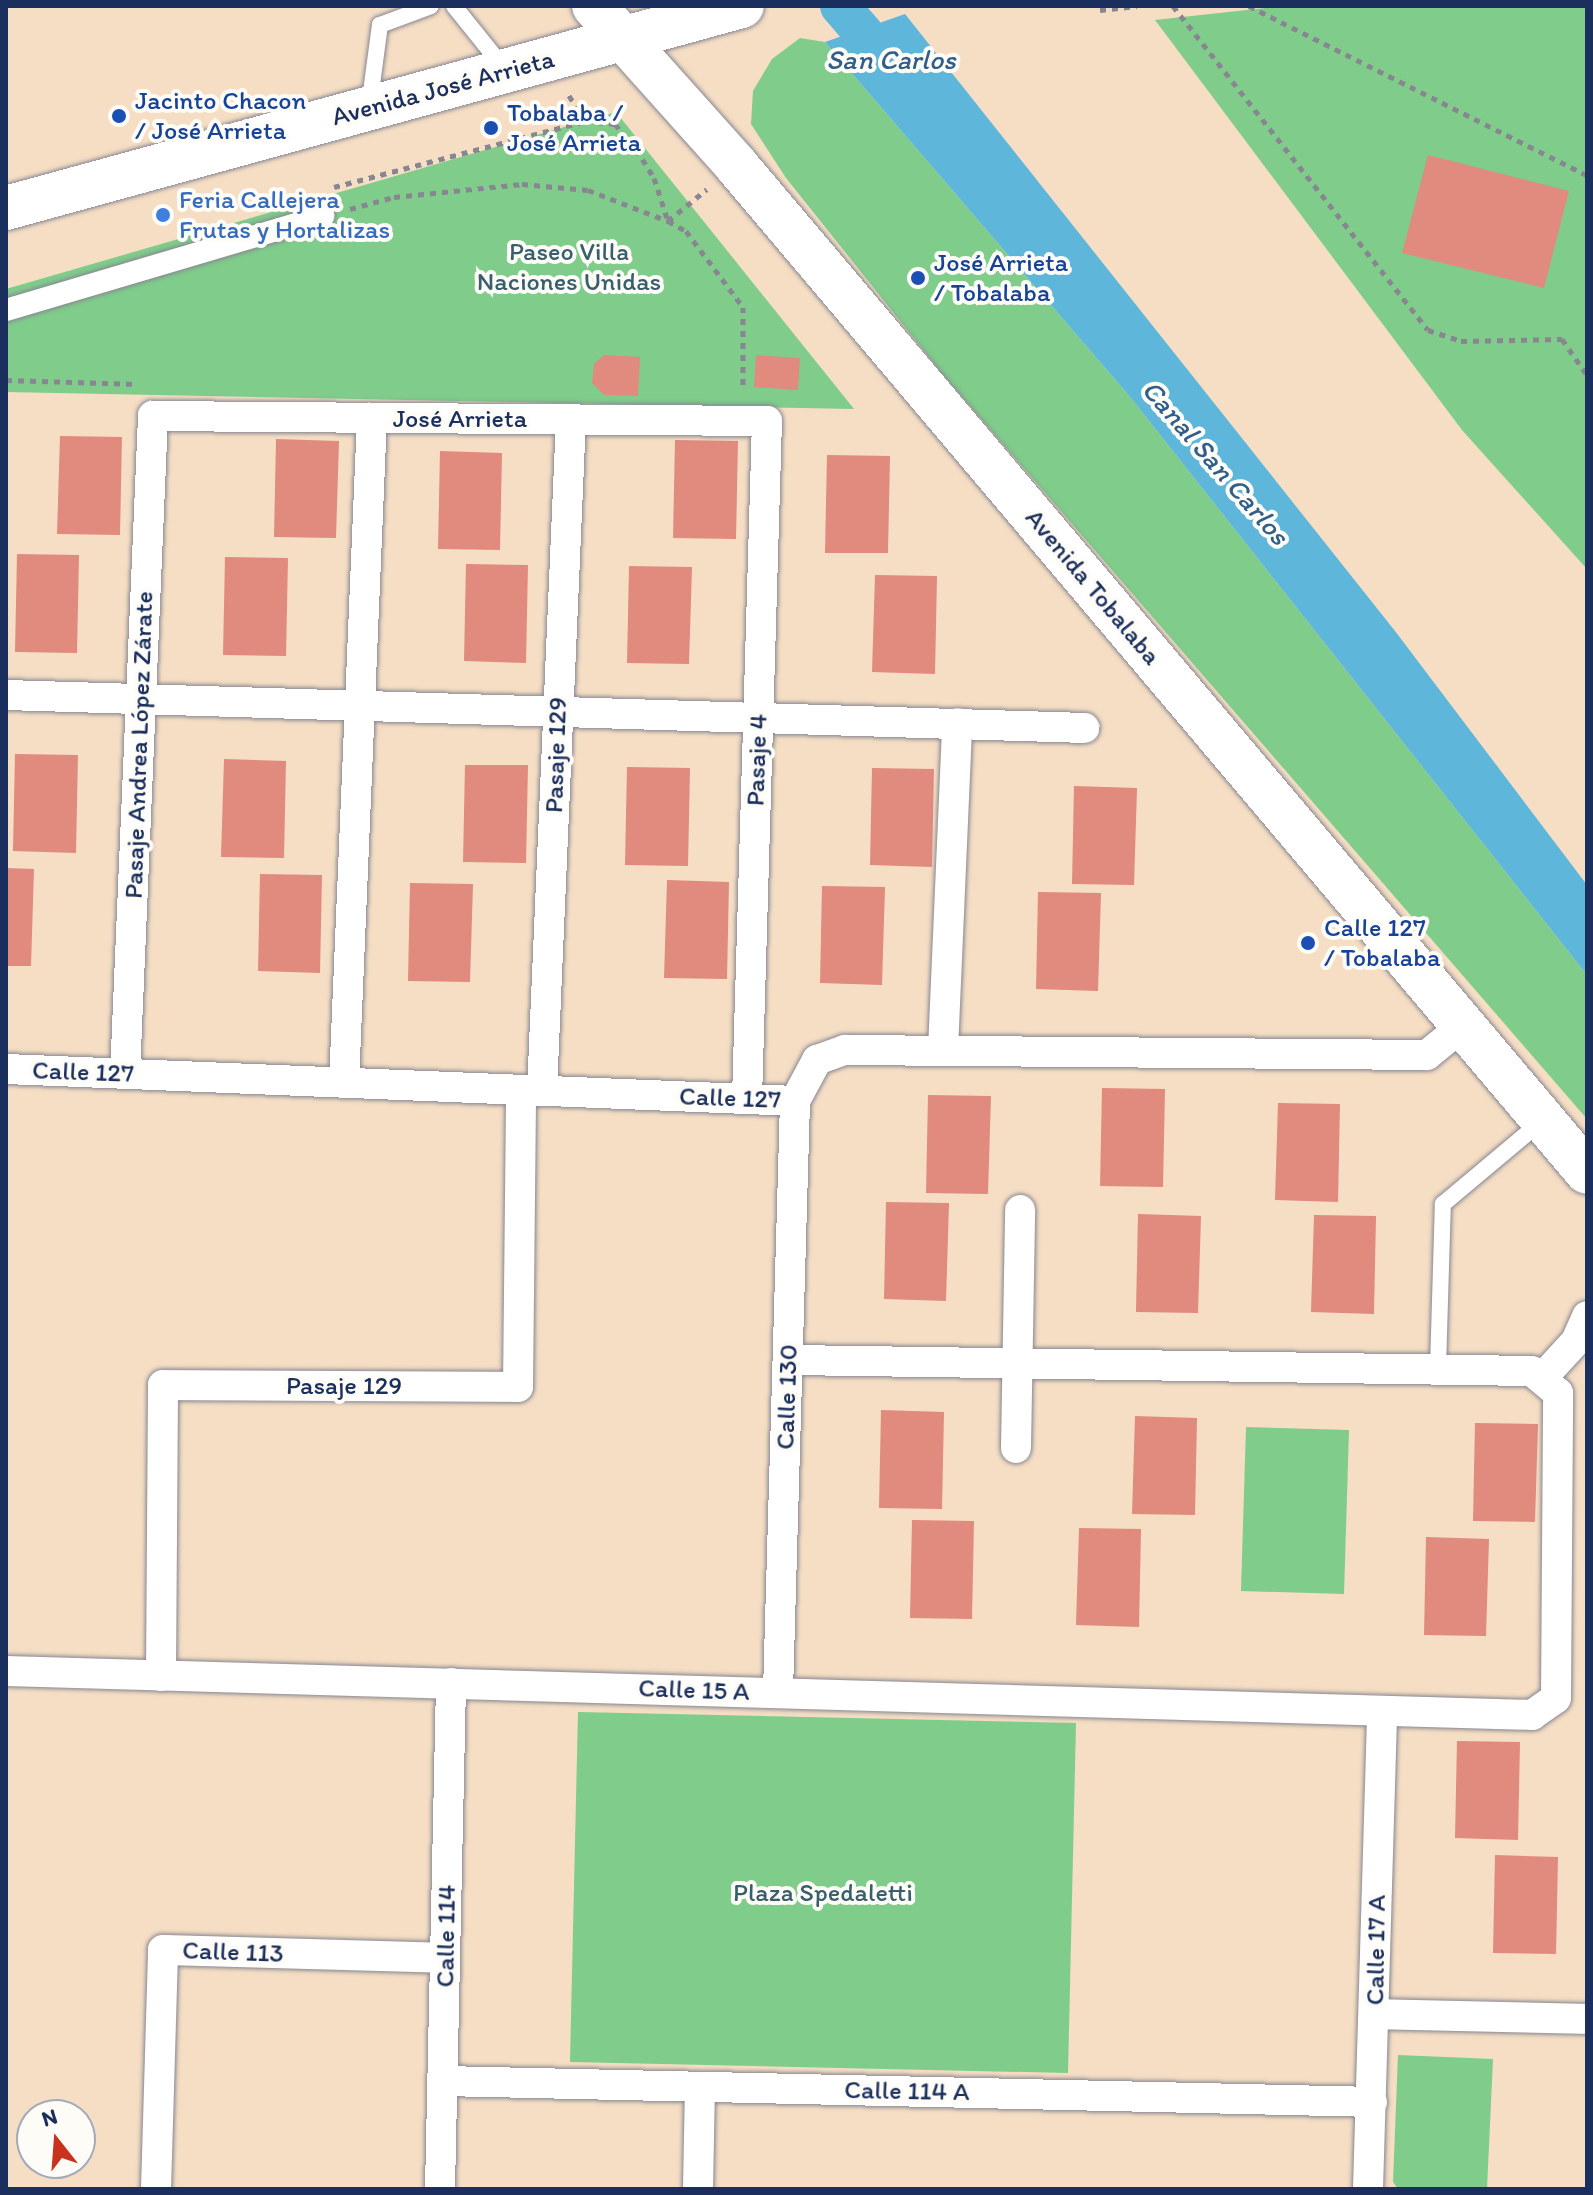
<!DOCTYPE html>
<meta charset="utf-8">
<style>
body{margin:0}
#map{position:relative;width:1593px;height:2195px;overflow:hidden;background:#f5dec4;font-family:Itim,sans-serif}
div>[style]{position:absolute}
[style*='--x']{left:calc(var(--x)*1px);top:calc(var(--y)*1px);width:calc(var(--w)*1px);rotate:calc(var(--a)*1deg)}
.green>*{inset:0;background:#7fcc8b}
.water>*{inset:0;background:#5eb6db}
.canal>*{height:40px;margin:-20px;padding:0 20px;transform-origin:20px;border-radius:20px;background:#5eb6db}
.building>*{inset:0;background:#e18a7e}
.path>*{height:5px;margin-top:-2.5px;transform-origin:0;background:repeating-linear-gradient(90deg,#888691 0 6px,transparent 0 12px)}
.roads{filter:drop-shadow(0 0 2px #888691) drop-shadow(0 0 2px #888691)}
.service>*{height:16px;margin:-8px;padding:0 8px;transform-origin:8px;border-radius:8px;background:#fff}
.pedestrian>*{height:22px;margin:-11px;padding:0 11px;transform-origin:11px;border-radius:11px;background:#fff}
.minor>*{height:30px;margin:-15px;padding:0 15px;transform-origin:15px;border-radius:15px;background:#fff}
.secondary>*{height:44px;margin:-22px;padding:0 22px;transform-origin:22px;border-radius:22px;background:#fff}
.dots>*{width:22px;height:22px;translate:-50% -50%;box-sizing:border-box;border:4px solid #fdfcf7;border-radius:50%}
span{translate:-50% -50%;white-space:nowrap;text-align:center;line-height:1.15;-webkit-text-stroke:8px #fdfcf7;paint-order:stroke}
.street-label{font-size:26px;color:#1b2f5e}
.transit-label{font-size:26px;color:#164399}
.left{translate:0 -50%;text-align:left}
.shop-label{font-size:26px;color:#366cbe}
.park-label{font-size:26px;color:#395e6c}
.water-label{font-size:28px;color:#325e8a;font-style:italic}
.frame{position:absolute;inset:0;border:8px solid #1b2f5e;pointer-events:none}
.north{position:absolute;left:16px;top:2099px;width:80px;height:80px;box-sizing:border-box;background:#fdfcf7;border:2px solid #a3aaba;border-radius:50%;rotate:343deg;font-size:22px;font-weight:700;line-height:32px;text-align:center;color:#1b2f5e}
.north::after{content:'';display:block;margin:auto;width:28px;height:36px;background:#c8321e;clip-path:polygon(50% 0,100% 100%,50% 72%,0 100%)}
</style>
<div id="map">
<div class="green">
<i style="clip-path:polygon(1284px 6px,1587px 6px,1587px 569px,1462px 430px,1155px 20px)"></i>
<i style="clip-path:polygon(800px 38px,825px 42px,1131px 398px,1587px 975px,1587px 1119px,944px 376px,786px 178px,751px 124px,753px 91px,772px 59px)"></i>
<i style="clip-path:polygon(616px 112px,854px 409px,6px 392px,6px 289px)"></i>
<i style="clip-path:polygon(1246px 1427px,1349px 1430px,1344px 1594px,1241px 1591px)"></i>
<i style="clip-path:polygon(578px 1712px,1076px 1723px,1068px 2073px,570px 2062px)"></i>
<i style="clip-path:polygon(1398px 2055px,1493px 2059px,1487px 2189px,1398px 2189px,1393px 2182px)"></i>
</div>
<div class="water">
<i style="clip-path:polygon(905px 14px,1395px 631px,1587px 885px,1587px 975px,1131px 398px,825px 42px)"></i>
</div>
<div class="canal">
<i style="--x:840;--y:6;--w:83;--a:49.4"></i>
</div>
<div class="building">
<i style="clip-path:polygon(1428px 155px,1569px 191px,1544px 288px,1402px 253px)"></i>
<i style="clip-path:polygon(604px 355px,640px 357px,638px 396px,604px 395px,592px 383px,594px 364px)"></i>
<i style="clip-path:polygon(756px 355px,800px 358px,798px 390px,754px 387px)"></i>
<i style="clip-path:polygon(60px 436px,122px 437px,120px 535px,57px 534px)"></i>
<i style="clip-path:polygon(276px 439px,339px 441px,336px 538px,274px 537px)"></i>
<i style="clip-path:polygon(675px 440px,738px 441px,736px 539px,673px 538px)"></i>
<i style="clip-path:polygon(440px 451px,502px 453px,500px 550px,438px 549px)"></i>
<i style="clip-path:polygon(827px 455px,890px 456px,888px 553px,825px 553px)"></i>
<i style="clip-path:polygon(17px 554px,79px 555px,77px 653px,15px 652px)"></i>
<i style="clip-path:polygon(225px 557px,288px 558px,286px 656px,223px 655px)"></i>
<i style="clip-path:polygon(466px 564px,528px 565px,526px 663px,464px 661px)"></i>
<i style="clip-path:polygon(629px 566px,692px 567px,689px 664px,627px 663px)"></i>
<i style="clip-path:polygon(875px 575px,937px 576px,935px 674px,872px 672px)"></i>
<i style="clip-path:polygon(15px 754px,78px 755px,76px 853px,13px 851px)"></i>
<i style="clip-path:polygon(224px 759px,286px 761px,284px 858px,221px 857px)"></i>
<i style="clip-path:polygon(465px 765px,528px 765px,526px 863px,463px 862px)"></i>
<i style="clip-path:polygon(627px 767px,690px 768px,688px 866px,625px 865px)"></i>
<i style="clip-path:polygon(872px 768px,934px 769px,932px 867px,870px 865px)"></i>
<i style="clip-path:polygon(1074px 786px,1137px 788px,1134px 885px,1072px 884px)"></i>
<i style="clip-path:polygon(6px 868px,34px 869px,31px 966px,6px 966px)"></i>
<i style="clip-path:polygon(260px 874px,322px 875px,320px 973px,258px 971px)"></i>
<i style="clip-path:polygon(667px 880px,729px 882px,727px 979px,664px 978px)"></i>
<i style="clip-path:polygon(410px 883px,473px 884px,470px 982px,408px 981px)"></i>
<i style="clip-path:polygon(822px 886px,885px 887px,882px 985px,820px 983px)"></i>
<i style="clip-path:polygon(1038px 892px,1101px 893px,1098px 991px,1036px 989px)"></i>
<i style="clip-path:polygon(1102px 1088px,1165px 1089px,1163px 1187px,1100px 1186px)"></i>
<i style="clip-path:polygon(928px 1095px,991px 1096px,988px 1194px,926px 1193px)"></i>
<i style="clip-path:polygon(1278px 1103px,1340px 1104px,1338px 1202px,1275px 1200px)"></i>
<i style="clip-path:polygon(886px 1202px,949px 1203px,946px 1301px,884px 1299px)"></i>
<i style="clip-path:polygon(1138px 1214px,1201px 1216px,1198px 1313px,1136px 1312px)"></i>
<i style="clip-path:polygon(1314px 1215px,1376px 1216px,1374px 1314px,1311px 1312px)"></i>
<i style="clip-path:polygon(881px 1410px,944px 1412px,942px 1509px,879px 1508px)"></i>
<i style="clip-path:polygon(1135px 1416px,1197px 1418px,1195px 1515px,1132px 1514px)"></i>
<i style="clip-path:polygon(1475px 1423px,1538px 1424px,1535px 1522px,1473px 1521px)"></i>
<i style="clip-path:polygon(912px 1520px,974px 1521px,972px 1619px,910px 1618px)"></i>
<i style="clip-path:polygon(1079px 1528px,1141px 1529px,1139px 1627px,1076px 1625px)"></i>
<i style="clip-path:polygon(1426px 1537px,1489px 1539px,1486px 1636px,1424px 1635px)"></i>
<i style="clip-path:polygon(1457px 1741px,1520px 1742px,1518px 1840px,1455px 1838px)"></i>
<i style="clip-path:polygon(1495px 1855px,1558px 1857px,1556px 1954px,1493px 1953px)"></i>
</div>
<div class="path">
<i style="--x:1173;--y:6;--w:412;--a:51.8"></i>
<i style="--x:1428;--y:330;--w:35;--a:18"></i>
<i style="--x:1461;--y:341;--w:101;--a:-1.1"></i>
<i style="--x:1562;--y:339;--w:44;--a:55.2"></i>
<i style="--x:1249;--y:6;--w:378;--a:26.6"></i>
<i style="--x:1100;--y:10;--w:37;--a:-6"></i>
<i style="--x:585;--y:121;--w:30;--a:6"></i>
<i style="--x:615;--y:124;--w:33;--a:50"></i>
<i style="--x:636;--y:149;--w:34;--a:58"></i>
<i style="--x:654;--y:178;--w:45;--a:72"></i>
<i style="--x:668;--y:221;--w:50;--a:-39.4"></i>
<i style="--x:334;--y:187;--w:260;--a:-14.7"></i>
<i style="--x:585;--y:121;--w:31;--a:-122"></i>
<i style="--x:350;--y:209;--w:46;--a:-15.3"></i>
<i style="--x:394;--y:197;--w:129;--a:-5.8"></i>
<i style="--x:522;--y:184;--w:66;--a:5.2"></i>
<i style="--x:588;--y:190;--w:86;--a:21.2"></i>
<i style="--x:668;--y:221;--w:21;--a:29"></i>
<i style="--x:686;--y:231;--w:95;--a:53.1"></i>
<i style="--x:743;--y:307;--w:80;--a:90"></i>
<i style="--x:6;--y:380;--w:132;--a:1.7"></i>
</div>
<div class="roads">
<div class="service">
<i style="--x:454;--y:6;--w:78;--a:51.2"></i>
<i style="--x:369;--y:107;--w:83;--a:-82.4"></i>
<i style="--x:380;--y:25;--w:54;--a:-20.4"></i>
<i style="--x:1438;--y:1368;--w:164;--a:-88.3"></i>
<i style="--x:1443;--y:1204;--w:131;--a:-40"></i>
</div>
<div class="pedestrian">
<i style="--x:6;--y:310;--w:331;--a:-16.5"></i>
</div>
<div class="minor">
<i style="--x:6;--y:695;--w:1079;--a:1.75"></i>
<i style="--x:943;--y:1050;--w:327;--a:-87.5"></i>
<i style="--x:6;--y:1069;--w:790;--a:2.32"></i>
<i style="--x:125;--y:1074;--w:659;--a:-87.56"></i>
<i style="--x:153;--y:416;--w:614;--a:0.47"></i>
<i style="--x:767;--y:421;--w:678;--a:91.69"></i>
<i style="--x:344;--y:1083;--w:666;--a:-87.59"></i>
<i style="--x:542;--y:1091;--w:672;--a:-87.53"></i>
<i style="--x:1544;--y:1376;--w:47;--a:-47.6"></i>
<i style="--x:1576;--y:1341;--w:27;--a:-66"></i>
<i style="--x:1016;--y:1448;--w:238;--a:-89"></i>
<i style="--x:6;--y:1671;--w:1527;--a:1.65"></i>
<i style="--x:1532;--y:1715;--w:29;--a:-35"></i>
<i style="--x:1556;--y:1698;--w:305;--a:-89.6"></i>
<i style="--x:1558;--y:1393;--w:34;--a:-140"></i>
<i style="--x:1532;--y:1371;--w:744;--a:-179.15"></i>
<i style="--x:161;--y:1676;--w:291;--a:-89.6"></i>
<i style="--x:163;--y:1385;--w:355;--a:0.3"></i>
<i style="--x:518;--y:1387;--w:297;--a:-89.4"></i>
<i style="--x:778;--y:1692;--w:591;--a:-88.35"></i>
<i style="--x:795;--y:1101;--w:47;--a:-61.8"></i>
<i style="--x:817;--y:1060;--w:30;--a:-20"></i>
<i style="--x:845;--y:1050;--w:582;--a:0.49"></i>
<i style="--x:1427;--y:1055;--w:49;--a:-39.2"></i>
<i style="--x:1374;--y:2014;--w:213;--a:1.3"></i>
<i style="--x:443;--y:2081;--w:929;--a:1.29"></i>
<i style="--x:156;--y:2189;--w:239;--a:-88.3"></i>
<i style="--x:163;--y:1950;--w:282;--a:1.6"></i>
<i style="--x:440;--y:2189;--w:506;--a:-88.75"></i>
<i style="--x:698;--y:2189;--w:102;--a:-88.9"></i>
<i style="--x:1368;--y:2189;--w:478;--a:-88.3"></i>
</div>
<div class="secondary">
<i style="--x:594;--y:6;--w:213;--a:48.2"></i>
<i style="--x:736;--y:165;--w:1318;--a:49.8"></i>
<i style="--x:6;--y:208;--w:763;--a:-15.35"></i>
</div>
</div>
<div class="dots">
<i style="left:119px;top:116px;background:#1a4fb4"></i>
<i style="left:491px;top:128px;background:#1a4fb4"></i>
<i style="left:163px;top:215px;background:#3f7fe0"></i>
<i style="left:918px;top:278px;background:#1a4fb4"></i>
<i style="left:1308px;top:943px;background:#1a4fb4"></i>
</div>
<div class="street-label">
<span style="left:443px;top:88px;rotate:-15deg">Avenida José Arrieta</span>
<span style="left:460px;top:419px">José Arrieta</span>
<span style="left:1093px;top:587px;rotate:50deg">Avenida Tobalaba</span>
<span style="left:139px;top:745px;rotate:-88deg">Pasaje Andrea López Zárate</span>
<span style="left:556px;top:755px;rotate:-88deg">Pasaje 129</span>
<span style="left:757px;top:760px;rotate:-88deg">Pasaje 4</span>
<span style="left:83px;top:1072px;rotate:2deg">Calle 127</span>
<span style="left:730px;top:1098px;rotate:2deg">Calle 127</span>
<span style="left:344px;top:1386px">Pasaje 129</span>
<span style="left:787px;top:1397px;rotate:-88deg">Calle 130</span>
<span style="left:694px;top:1690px;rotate:2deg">Calle 15 A</span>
<span style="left:446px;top:1936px;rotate:-89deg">Calle 114</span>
<span style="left:1376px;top:1950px;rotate:-89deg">Calle 17 A</span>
<span style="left:233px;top:1952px;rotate:2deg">Calle 113</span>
<span style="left:907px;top:2091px;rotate:1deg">Calle 114 A</span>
</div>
<div class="transit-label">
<span class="left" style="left:135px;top:116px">Jacinto Chacon<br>/ José Arrieta</span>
<span class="left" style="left:507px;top:128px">Tobalaba /<br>José Arrieta</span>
<span class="left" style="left:934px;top:278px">José Arrieta<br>/ Tobalaba</span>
<span class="left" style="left:1324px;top:943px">Calle 127<br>/ Tobalaba</span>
</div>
<div class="shop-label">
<span class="left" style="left:179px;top:215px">Feria Callejera<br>Frutas y Hortalizas</span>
</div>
<div class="park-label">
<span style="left:569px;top:267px">Paseo Villa<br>Naciones Unidas</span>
<span style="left:823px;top:1893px">Plaza Spedaletti</span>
</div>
<div class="water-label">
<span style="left:891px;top:59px">San Carlos</span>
<span style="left:1216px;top:462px;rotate:49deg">Canal San Carlos</span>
</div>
<div class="frame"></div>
<div class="north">N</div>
</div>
